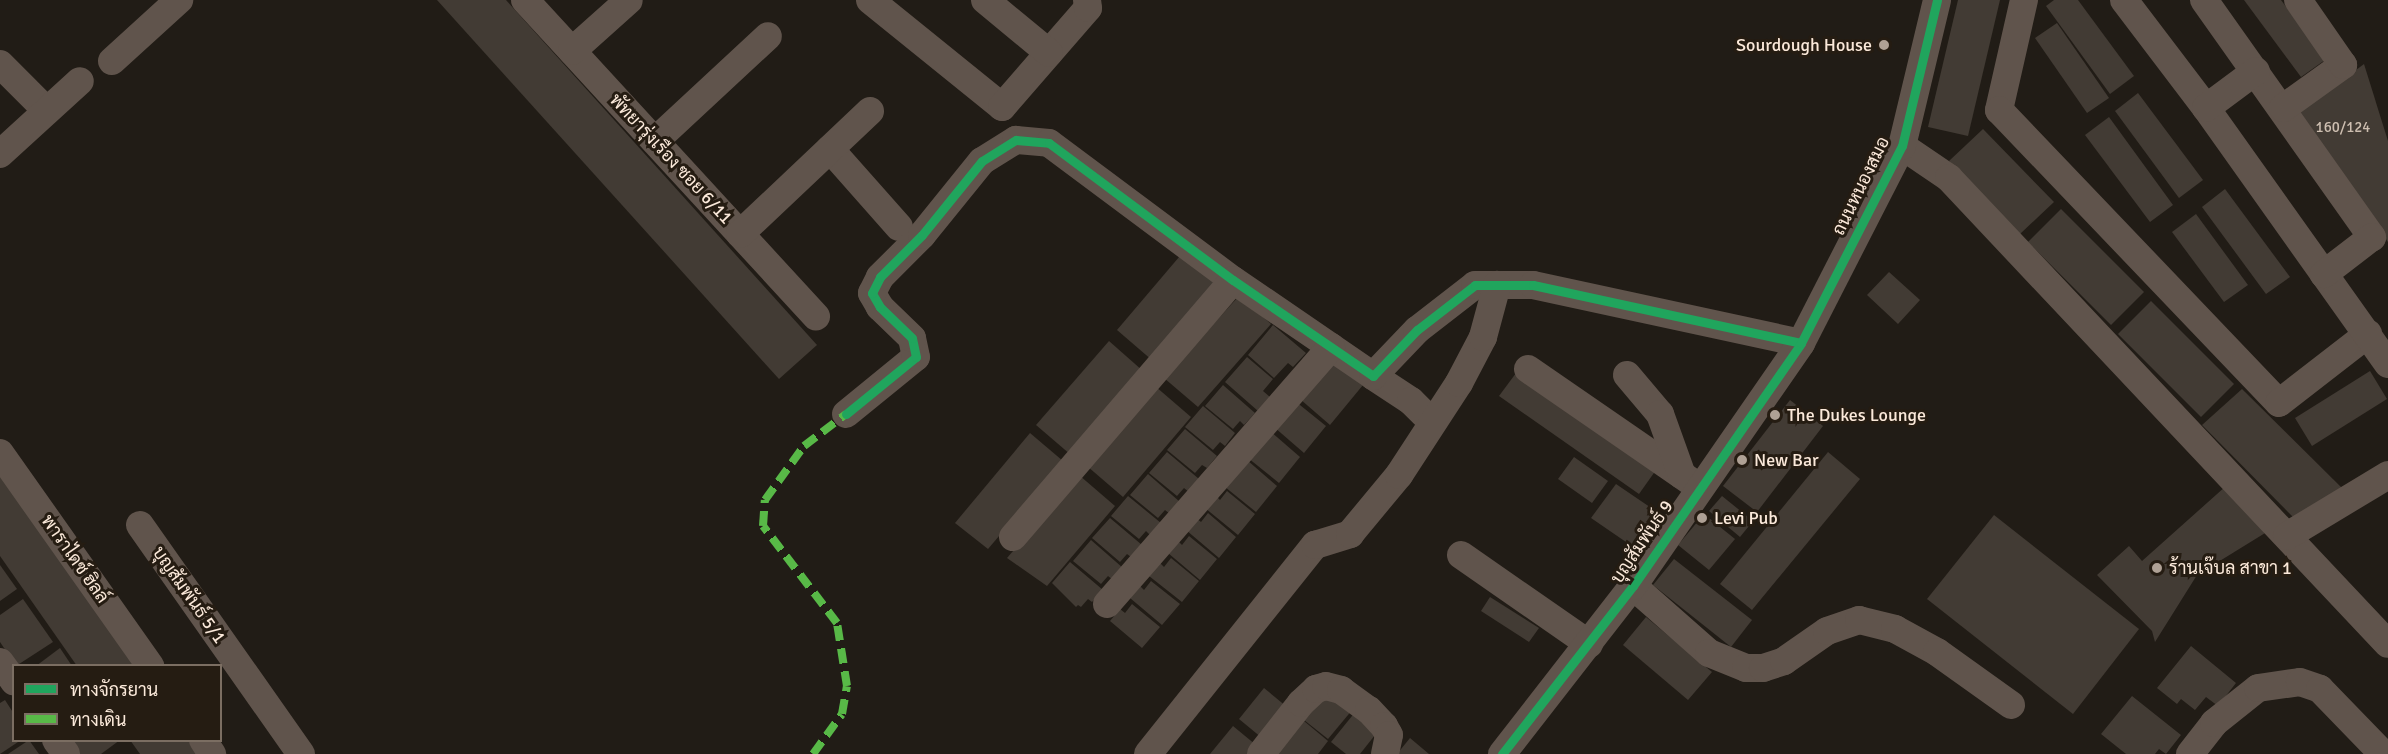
<!DOCTYPE html>
<meta charset="utf-8">
<style>
body{margin:0}
#map{position:relative;width:2388px;height:754px;overflow:hidden;background:#211c16;font-family:Signika,Sarabun,sans-serif}
div>[style]{position:absolute}
[style*='--x']{left:calc(var(--x)*1px);top:calc(var(--y)*1px);width:calc(var(--w)*1px);rotate:calc(var(--a)*1deg)}
.building>*{inset:0;background:#423b34}
.minor>*{height:28px;margin:-14px;padding:0 14px;transform-origin:14px;border-radius:14px;background:#60544c}
.quiet>*{height:8px;margin-top:-4px;transform-origin:0;background:repeating-linear-gradient(90deg,#58b947 0 15px,transparent 0 23px)}
.cycleway>*{height:9px;margin:-4.5px;padding:0 4.5px;transform-origin:4.5px;border-radius:4.5px;background:#20a55d}
.dots>*{width:16px;height:16px;translate:-50% -50%;box-sizing:border-box;border:3px solid #251c12;border-radius:50%}
span{translate:-50% -50%;white-space:nowrap;text-align:center;line-height:1.15;-webkit-text-stroke:6px #251c12;paint-order:stroke}
.number-label{font-size:15px;color:#cdbeb0}
.number-label span{-webkit-text-stroke-width:0}
.poi-label{font-size:18px;color:#fbe9da}
.right{translate:-100% -50%;text-align:right}
.left{translate:0 -50%;text-align:left}
.street-label{font-size:18px;color:#fbe9da}
.legend{position:absolute;left:12px;top:664px;width:210px;height:78px;box-sizing:border-box;background:#251c12;border:2px solid #7b6e62;margin:0;padding:8px 10px;list-style:none;font-size:18px;color:#fbe9da}
.legend li{display:flex;align-items:center;gap:12px;height:30px}
.legend b{width:30px;border:2px solid #7b6e62}
</style>
<div id="map">
<div class="building">
<i style="clip-path:polygon(437px 0,506px 0,817px 345px,779px 379px)"></i>
<i style="clip-path:polygon(1958px 0,2000px 0,1968px 136px,1928px 127px)"></i>
<i style="clip-path:polygon(2054px 0,2078px 0,2134px 76px,2110px 94px,2046px 6px)"></i>
<i style="clip-path:polygon(2244px 0,2281px 0,2325px 60px,2301px 77px)"></i>
<i style="clip-path:polygon(2057px 23px,2109px 98px,2087px 113px,2035px 38px)"></i>
<i style="clip-path:polygon(2364px 64px,2388px 141px,2388px 242px,2296px 115px)"></i>
<i style="clip-path:polygon(2138px 93px,2203px 180px,2179px 198px,2115px 111px)"></i>
<i style="clip-path:polygon(2109px 117px,2173px 205px,2150px 222px,2085px 135px)"></i>
<i style="clip-path:polygon(1983px 129px,2054px 202px,2020px 234px,1949px 161px)"></i>
<i style="clip-path:polygon(2225px 189px,2290px 277px,2266px 294px,2202px 207px)"></i>
<i style="clip-path:polygon(2061px 209px,2144px 292px,2111px 325px,2028px 242px)"></i>
<i style="clip-path:polygon(2196px 214px,2248px 285px,2224px 302px,2172px 232px)"></i>
<i style="clip-path:polygon(1185px 250px,1221px 281px,1153px 361px,1117px 330px)"></i>
<i style="clip-path:polygon(1889px 272px,1920px 300px,1898px 324px,1867px 295px)"></i>
<i style="clip-path:polygon(1239px 296px,1271px 324px,1198px 407px,1164px 378px)"></i>
<i style="clip-path:polygon(2151px 301px,2234px 384px,2201px 417px,2118px 334px)"></i>
<i style="clip-path:polygon(1273px 325px,1306px 353px,1293px 367px,1288px 363px,1274px 378px,1248px 355px)"></i>
<i style="clip-path:polygon(1109px 341px,1143px 371px,1071px 455px,1036px 425px)"></i>
<i style="clip-path:polygon(1247px 357px,1273px 379px,1263px 391px,1270px 397px,1258px 411px,1225px 382px)"></i>
<i style="clip-path:polygon(1332px 360px,1363px 385px,1330px 425px,1300px 399px)"></i>
<i style="clip-path:polygon(1522px 365px,1661px 463px,1639px 494px,1499px 396px)"></i>
<i style="clip-path:polygon(2370px 371px,2387px 399px,2312px 446px,2295px 418px)"></i>
<i style="clip-path:polygon(1223px 385px,1255px 413px,1244px 425px,1240px 421px,1233px 429px,1205px 406px)"></i>
<i style="clip-path:polygon(1155px 386px,1191px 417px,1123px 497px,1087px 466px)"></i>
<i style="clip-path:polygon(2242px 389px,2344px 490px,2294px 518px,2202px 425px)"></i>
<i style="clip-path:polygon(1790px 400px,1823px 426px,1757px 512px,1723px 486px)"></i>
<i style="clip-path:polygon(1295px 401px,1326px 426px,1304px 453px,1274px 427px)"></i>
<i style="clip-path:polygon(1203px 406px,1235px 433px,1225px 446px,1220px 442px,1213px 450px,1185px 427px)"></i>
<i style="clip-path:polygon(1185px 429px,1217px 456px,1207px 468px,1202px 465px,1195px 473px,1167px 450px)"></i>
<i style="clip-path:polygon(1270px 431px,1300px 457px,1279px 483px,1248px 458px)"></i>
<i style="clip-path:polygon(1030px 433px,1063px 461px,988px 549px,955px 523px)"></i>
<i style="clip-path:polygon(1167px 452px,1199px 479px,1189px 492px,1184px 488px,1177px 496px,1149px 473px)"></i>
<i style="clip-path:polygon(1828px 452px,1860px 479px,1752px 610px,1720px 584px)"></i>
<i style="clip-path:polygon(1574px 457px,1608px 481px,1592px 503px,1558px 479px)"></i>
<i style="clip-path:polygon(1247px 460px,1277px 486px,1256px 512px,1225px 487px)"></i>
<i style="clip-path:polygon(0 472px,136px 666px,77px 666px,0 556px)"></i>
<i style="clip-path:polygon(1148px 474px,1180px 502px,1170px 514px,1165px 510px,1158px 518px,1130px 495px)"></i>
<i style="clip-path:polygon(1079px 475px,1115px 506px,1047px 586px,1007px 558px)"></i>
<i style="clip-path:polygon(1616px 484px,1666px 518px,1642px 553px,1591px 518px)"></i>
<i style="clip-path:polygon(2226px 486px,2270px 530px,2197px 575px,2155px 642px,2152px 631px,2097px 575px,2129px 546px,2142px 561px)"></i>
<i style="clip-path:polygon(1227px 491px,1255px 514px,1238px 535px,1205px 508px,1216px 496px,1220px 500px)"></i>
<i style="clip-path:polygon(1128px 496px,1161px 523px,1150px 535px,1146px 531px,1139px 539px,1111px 516px)"></i>
<i style="clip-path:polygon(1722px 496px,1753px 521px,1740px 537px,1709px 511px)"></i>
<i style="clip-path:polygon(1208px 513px,1236px 537px,1219px 558px,1186px 530px,1196px 518px,1201px 522px)"></i>
<i style="clip-path:polygon(1704px 514px,1735px 539px,1709px 570px,1678px 545px)"></i>
<i style="clip-path:polygon(1994px 515px,2139px 629px,2073px 714px,1927px 599px)"></i>
<i style="clip-path:polygon(1110px 518px,1142px 545px,1131px 557px,1127px 554px,1120px 562px,1092px 538px)"></i>
<i style="clip-path:polygon(1189px 536px,1217px 559px,1200px 580px,1168px 553px,1178px 541px,1182px 545px)"></i>
<i style="clip-path:polygon(1091px 540px,1123px 568px,1113px 580px,1108px 576px,1101px 584px,1073px 561px)"></i>
<i style="clip-path:polygon(1171px 558px,1199px 581px,1182px 602px,1149px 576px,1160px 563px,1164px 567px)"></i>
<i style="clip-path:polygon(1674px 559px,1752px 620px,1731px 647px,1653px 585px)"></i>
<i style="clip-path:polygon(1070px 562px,1103px 590px,1092px 602px,1088px 599px,1081px 607px,1078px 605px,1076px 607px,1052px 583px)"></i>
<i style="clip-path:polygon(0 565px,17px 589px,0 601px)"></i>
<i style="clip-path:polygon(1151px 581px,1180px 604px,1162px 625px,1130px 598px,1140px 586px,1144px 590px)"></i>
<i style="clip-path:polygon(1490px 597px,1539px 628px,1529px 642px,1481px 611px)"></i>
<i style="clip-path:polygon(23px 599px,53px 642px,16px 666px,0 642px,0 615px)"></i>
<i style="clip-path:polygon(1132px 604px,1160px 627px,1142px 648px,1110px 621px,1120px 609px,1125px 613px)"></i>
<i style="clip-path:polygon(1646px 617px,1712px 672px,1688px 700px,1623px 645px)"></i>
<i style="clip-path:polygon(2191px 646px,2236px 683px,2218px 706px,2206px 697px,2195px 710px,2181px 699px,2177px 704px,2157px 688px)"></i>
<i style="clip-path:polygon(60px 648px,72px 666px,36px 666px)"></i>
<i style="clip-path:polygon(1264px 688px,1287px 707px,1262px 738px,1239px 719px)"></i>
<i style="clip-path:polygon(1329px 690px,1353px 709px,1328px 739px,1304px 720px)"></i>
<i style="clip-path:polygon(2132px 696px,2181px 735px,2166px 754px,2159px 749px,2155px 754px,2126px 754px,2101px 734px)"></i>
<i style="clip-path:polygon(5px 700px,14px 714px,14px 740px,21px 740px,0 754px,0 703px)"></i>
<i style="clip-path:polygon(1356px 711px,1379px 730px,1360px 754px,1346px 754px,1331px 742px)"></i>
<i style="clip-path:polygon(1304px 721px,1328px 741px,1318px 754px,1277px 754px)"></i>
<i style="clip-path:polygon(1233px 726px,1256px 745px,1249px 754px,1210px 754px)"></i>
<i style="clip-path:polygon(1410px 738px,1429px 754px,1397px 754px)"></i>
<i style="clip-path:polygon(29px 740px,39px 754px,8px 754px)"></i>
<i style="clip-path:polygon(71px 740px,120px 740px,101px 754px,80px 754px)"></i>
<i style="clip-path:polygon(130px 740px,189px 740px,199px 754px,140px 754px)"></i>
</div>
<div class="minor">
<i style="--x:525;--y:0;--w:430;--a:47.4"></i>
<i style="--x:870;--y:0;--w:170;--a:39"></i>
<i style="--x:1002;--y:107;--w:131;--a:-49"></i>
<i style="--x:1088;--y:8;--w:8;--a:-97"></i>
<i style="--x:985;--y:0;--w:83;--a:39.6"></i>
<i style="--x:2024;--y:0;--w:113;--a:102.8"></i>
<i style="--x:1999;--y:110;--w:405;--a:46.3"></i>
<i style="--x:2279;--y:403;--w:113;--a:-37.8"></i>
<i style="--x:2124;--y:0;--w:136;--a:52.8"></i>
<i style="--x:2206;--y:108;--w:314;--a:54.6"></i>
<i style="--x:2204;--y:0;--w:291;--a:54.7"></i>
<i style="--x:2372;--y:237;--w:61;--a:142.4"></i>
<i style="--x:572;--y:51;--w:76;--a:-41.8"></i>
<i style="--x:112;--y:61;--w:91;--a:-42.3"></i>
<i style="--x:0;--y:64;--w:66;--a:45"></i>
<i style="--x:2206;--y:108;--w:62;--a:-36.5"></i>
<i style="--x:2283;--y:108;--w:74;--a:-35.6"></i>
<i style="--x:2343;--y:65;--w:79;--a:-124.7"></i>
<i style="--x:655;--y:141;--w:154;--a:-42.9"></i>
<i style="--x:1902;--y:146;--w:57;--a:34.2"></i>
<i style="--x:1949;--y:178;--w:640;--a:46.71"></i>
<i style="--x:830;--y:149;--w:104;--a:48.5"></i>
<i style="--x:0;--y:154;--w:108;--a:-42.4"></i>
<i style="--x:740;--y:234;--w:179;--a:-43.4"></i>
<i style="--x:1528;--y:369;--w:208;--a:34.6"></i>
<i style="--x:1627;--y:375;--w:51;--a:49.8"></i>
<i style="--x:1660;--y:414;--w:65;--a:70.2"></i>
<i style="--x:1373;--y:376;--w:45;--a:33.3"></i>
<i style="--x:1411;--y:401;--w:30;--a:45"></i>
<i style="--x:846;--y:414;--w:90;--a:-39.2"></i>
<i style="--x:916;--y:357;--w:19;--a:-102"></i>
<i style="--x:912;--y:338;--w:45;--a:-135.9"></i>
<i style="--x:880;--y:307;--w:16;--a:-120"></i>
<i style="--x:872;--y:293;--w:18;--a:-63"></i>
<i style="--x:880;--y:277;--w:59;--a:-45"></i>
<i style="--x:922;--y:235;--w:95;--a:-51"></i>
<i style="--x:982;--y:161;--w:40;--a:-32"></i>
<i style="--x:1016;--y:140;--w:33;--a:5"></i>
<i style="--x:1049;--y:143;--w:229;--a:36.7"></i>
<i style="--x:1233;--y:280;--w:170;--a:34.4"></i>
<i style="--x:1373;--y:376;--w:64;--a:-46.3"></i>
<i style="--x:1417;--y:330;--w:73;--a:-37.8"></i>
<i style="--x:1475;--y:285;--w:58;--a:0"></i>
<i style="--x:1533;--y:285;--w:274;--a:12.2"></i>
<i style="--x:0;--y:453;--w:261;--a:54.8"></i>
<i style="--x:140;--y:525;--w:280;--a:54.9"></i>
<i style="--x:2287;--y:536;--w:118;--a:-31.1"></i>
<i style="--x:1013;--y:537;--w:338;--a:-49.4"></i>
<i style="--x:1461;--y:555;--w:156;--a:34.8"></i>
<i style="--x:1633;--y:586;--w:101;--a:41.4"></i>
<i style="--x:1709;--y:653;--w:40;--a:22"></i>
<i style="--x:1746;--y:668;--w:17;--a:0"></i>
<i style="--x:1763;--y:668;--w:22;--a:-18"></i>
<i style="--x:1784;--y:661;--w:52;--a:-34.9"></i>
<i style="--x:1827;--y:631;--w:34;--a:-19"></i>
<i style="--x:1859;--y:620;--w:37;--a:14"></i>
<i style="--x:1895;--y:629;--w:48;--a:28.7"></i>
<i style="--x:1937;--y:652;--w:91;--a:35.6"></i>
<i style="--x:1107;--y:604;--w:341;--a:-48.9"></i>
<i style="--x:0;--y:662;--w:24;--a:54"></i>
<i style="--x:56;--y:740;--w:17;--a:54"></i>
<i style="--x:203;--y:740;--w:17;--a:57"></i>
<i style="--x:1148;--y:754;--w:268;--a:-51.4"></i>
<i style="--x:1315;--y:545;--w:37;--a:-17"></i>
<i style="--x:1350;--y:534;--w:77;--a:-50.3"></i>
<i style="--x:1399;--y:475;--w:110;--a:-56.9"></i>
<i style="--x:1459;--y:383;--w:52;--a:-62.4"></i>
<i style="--x:1483;--y:337;--w:54;--a:-74.9"></i>
<i style="--x:1261;--y:754;--w:65;--a:-51.9"></i>
<i style="--x:1301;--y:703;--w:21;--a:-43"></i>
<i style="--x:1316;--y:689;--w:10;--a:-17"></i>
<i style="--x:1326;--y:686;--w:16;--a:15"></i>
<i style="--x:1341;--y:690;--w:34;--a:36"></i>
<i style="--x:1369;--y:710;--w:22;--a:47"></i>
<i style="--x:1384;--y:726;--w:10;--a:61"></i>
<i style="--x:1389;--y:735;--w:19;--a:102"></i>
<i style="--x:1502;--y:754;--w:213;--a:-52.1"></i>
<i style="--x:1633;--y:586;--w:295;--a:-55.3"></i>
<i style="--x:1801;--y:343;--w:221;--a:-62.9"></i>
<i style="--x:1902;--y:146;--w:150;--a:-76.5"></i>
<i style="--x:2190;--y:754;--w:39;--a:-52"></i>
<i style="--x:2214;--y:723;--w:56;--a:-38.5"></i>
<i style="--x:2258;--y:688;--w:42;--a:-8.1"></i>
<i style="--x:2300;--y:682;--w:21;--a:19"></i>
<i style="--x:2320;--y:689;--w:91;--a:45.9"></i>
</div>
<div class="quiet">
<i style="--x:813;--y:754;--w:49;--a:-54.1"></i>
<i style="--x:842;--y:714;--w:28;--a:-80"></i>
<i style="--x:847;--y:686;--w:64;--a:-99"></i>
<i style="--x:837;--y:623;--w:122;--a:-127.3"></i>
<i style="--x:763;--y:526;--w:26;--a:-86"></i>
<i style="--x:765;--y:500;--w:67;--a:-54.2"></i>
<i style="--x:804;--y:446;--w:53;--a:-37.3"></i>
</div>
<div class="cycleway">
<i style="--x:846;--y:414;--w:90;--a:-39.2"></i>
<i style="--x:916;--y:357;--w:19;--a:-102"></i>
<i style="--x:912;--y:338;--w:45;--a:-135.9"></i>
<i style="--x:880;--y:307;--w:16;--a:-120"></i>
<i style="--x:872;--y:293;--w:18;--a:-63"></i>
<i style="--x:880;--y:277;--w:59;--a:-45"></i>
<i style="--x:922;--y:235;--w:95;--a:-51"></i>
<i style="--x:982;--y:161;--w:40;--a:-32"></i>
<i style="--x:1016;--y:140;--w:33;--a:5"></i>
<i style="--x:1049;--y:143;--w:229;--a:36.7"></i>
<i style="--x:1233;--y:280;--w:170;--a:34.4"></i>
<i style="--x:1373;--y:376;--w:64;--a:-46.3"></i>
<i style="--x:1417;--y:330;--w:73;--a:-37.8"></i>
<i style="--x:1475;--y:285;--w:58;--a:0"></i>
<i style="--x:1533;--y:285;--w:274;--a:12.2"></i>
<i style="--x:1502;--y:754;--w:213;--a:-52.1"></i>
<i style="--x:1633;--y:586;--w:295;--a:-55.3"></i>
<i style="--x:1801;--y:343;--w:221;--a:-62.9"></i>
<i style="--x:1902;--y:146;--w:150;--a:-76.5"></i>
</div>
<div class="dots">
<i style="left:1884px;top:45px;background:#afa195"></i>
<i style="left:1775px;top:415px;background:#afa195"></i>
<i style="left:1742px;top:460px;background:#afa195"></i>
<i style="left:1702px;top:518px;background:#afa195"></i>
<i style="left:2157px;top:568px;background:#afa195"></i>
</div>
<div class="number-label">
<span style="left:2343px;top:128px">160/124</span>
</div>
<div class="poi-label">
<span class="right" style="left:1872px;top:45px">Sourdough House</span>
<span class="left" style="left:1787px;top:415px">The Dukes Lounge</span>
<span class="left" style="left:1754px;top:460px">New Bar</span>
<span class="left" style="left:1714px;top:518px">Levi Pub</span>
<span class="left" style="left:2169px;top:568px">ร้านเจ๊บล สาขา 1</span>
</div>
<div class="street-label">
<span style="left:671px;top:159px;rotate:47deg">พัทยารุ่งเรือง ซอย 6/11</span>
<span style="left:1861px;top:186px;rotate:-64deg">ถนนหนองสมอ</span>
<span style="left:1642px;top:542px;rotate:-56deg">บุญสัมพันธ์ 9</span>
<span style="left:75px;top:559px;rotate:55deg">พาราไดซ์ ฮิลล์</span>
<span style="left:189px;top:595px;rotate:55deg">บุญสัมพันธ์ 5/1</span>
</div>
<ul class="legend">
<li><b style="height:8px;background:#20a55d"></b>ทางจักรยาน</li>
<li><b style="height:8px;background:#58b947"></b>ทางเดิน</li>
</ul>
</div>
